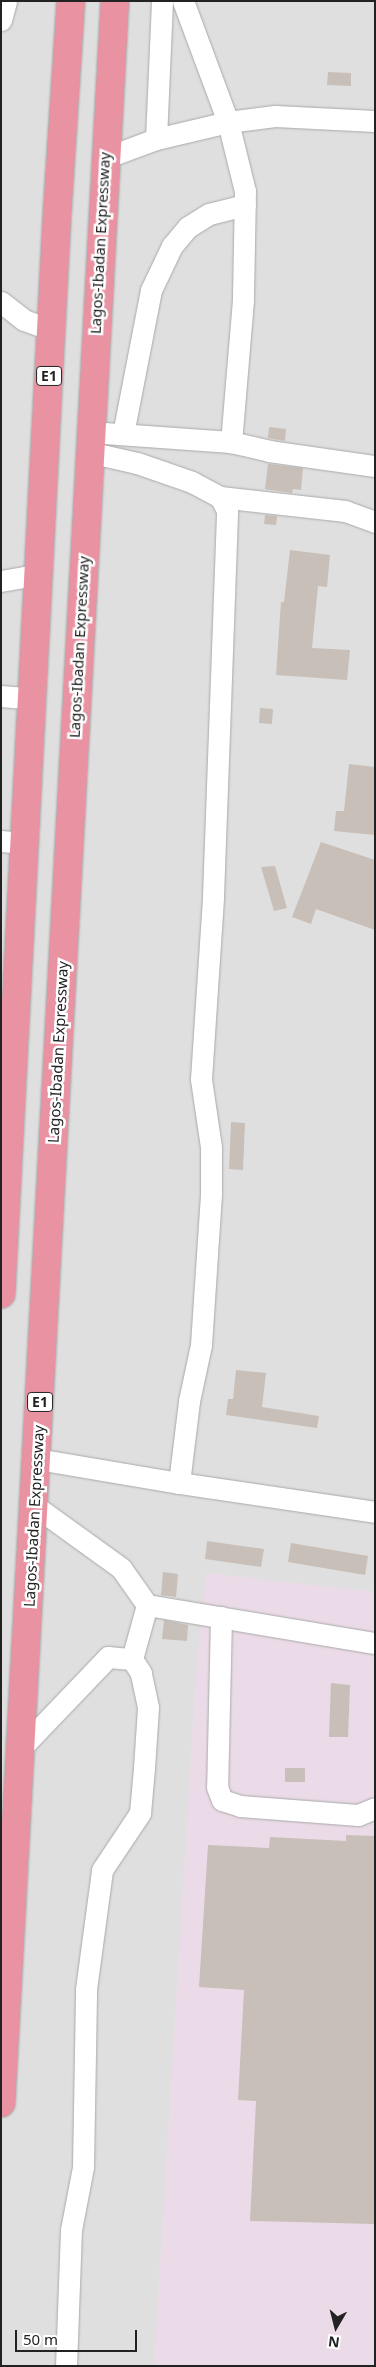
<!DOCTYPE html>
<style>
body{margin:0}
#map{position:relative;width:376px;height:2367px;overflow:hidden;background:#f2efe9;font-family:"Noto Sans",sans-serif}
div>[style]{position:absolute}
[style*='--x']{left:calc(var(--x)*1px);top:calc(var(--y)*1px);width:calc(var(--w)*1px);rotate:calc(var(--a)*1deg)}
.residential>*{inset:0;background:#e0dfdf}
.industrial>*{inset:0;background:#ebdbe8}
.building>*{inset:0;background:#c7bfb8}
.roads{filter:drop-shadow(0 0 1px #a9a9a9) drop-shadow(0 0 1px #a9a9a9)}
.minor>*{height:21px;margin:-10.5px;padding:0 10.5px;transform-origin:10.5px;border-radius:10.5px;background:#fff}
.highway>*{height:28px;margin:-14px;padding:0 14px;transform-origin:14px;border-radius:14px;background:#e892a2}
span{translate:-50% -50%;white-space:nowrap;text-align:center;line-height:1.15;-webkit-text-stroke:5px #fff;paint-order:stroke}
.shield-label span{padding:1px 4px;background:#fff;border:1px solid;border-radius:4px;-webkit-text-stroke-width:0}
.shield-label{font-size:14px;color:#222;font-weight:700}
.street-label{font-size:15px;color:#222}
.frame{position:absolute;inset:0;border:2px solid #222;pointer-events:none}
.north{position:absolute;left:311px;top:2302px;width:50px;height:50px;-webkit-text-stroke:4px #fff;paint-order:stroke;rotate:188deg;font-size:14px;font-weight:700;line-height:20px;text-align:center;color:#222}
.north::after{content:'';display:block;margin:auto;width:18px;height:22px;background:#222;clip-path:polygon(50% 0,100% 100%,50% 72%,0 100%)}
.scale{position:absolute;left:15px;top:2330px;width:122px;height:22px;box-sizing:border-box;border:2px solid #222;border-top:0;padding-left:6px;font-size:15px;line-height:18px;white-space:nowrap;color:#222;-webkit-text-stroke:4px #fff;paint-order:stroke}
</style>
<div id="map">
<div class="residential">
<i style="clip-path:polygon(1px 1px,375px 1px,375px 2366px,1px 2366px)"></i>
</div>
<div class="industrial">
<i style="clip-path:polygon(206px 1573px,375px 1592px,375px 2366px,154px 2366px,196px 1675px)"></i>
</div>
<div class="building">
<i style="clip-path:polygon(328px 72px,351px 73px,351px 86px,327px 85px)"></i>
<i style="clip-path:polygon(269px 427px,286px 429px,285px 441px,268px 438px)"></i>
<i style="clip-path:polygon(268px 464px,303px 468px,301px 490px,293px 489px,292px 493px,265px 489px)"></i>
<i style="clip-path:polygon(265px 515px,277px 516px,276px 525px,264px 524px)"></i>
<i style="clip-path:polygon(290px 550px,330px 555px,327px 587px,318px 586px,312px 648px,350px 650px,347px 680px,276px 675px,281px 602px,284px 602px)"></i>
<i style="clip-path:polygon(260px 708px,273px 709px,272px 724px,259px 723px)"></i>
<i style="clip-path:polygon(349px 764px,375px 767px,375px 835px,334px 831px,336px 811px,344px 811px)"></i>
<i style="clip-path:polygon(321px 842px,375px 860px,375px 930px,316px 909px,311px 924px,292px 917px)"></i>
<i style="clip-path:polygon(275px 866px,287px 908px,274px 911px,261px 867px)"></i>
<i style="clip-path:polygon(231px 1122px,245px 1123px,243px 1170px,229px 1169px)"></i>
<i style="clip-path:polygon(236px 1370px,266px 1373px,262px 1407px,319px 1416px,317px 1428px,226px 1415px,228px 1399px,233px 1399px)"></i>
<i style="clip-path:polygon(207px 1541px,264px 1549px,261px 1567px,205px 1559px)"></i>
<i style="clip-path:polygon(291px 1543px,368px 1556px,365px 1575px,288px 1562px)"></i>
<i style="clip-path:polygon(163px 1572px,178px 1574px,176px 1597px,161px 1595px)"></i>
<i style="clip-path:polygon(164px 1620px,188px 1625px,187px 1641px,162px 1639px)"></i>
<i style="clip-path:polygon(331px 1683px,350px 1685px,348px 1737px,329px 1737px)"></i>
<i style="clip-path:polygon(285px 1768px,305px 1768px,305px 1782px,285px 1782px)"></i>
<i style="clip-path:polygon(346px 1835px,375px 1836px,375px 2224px,250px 2221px,256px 2101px,238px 2100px,244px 1990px,199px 1987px,208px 1845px,269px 1848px,270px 1837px,346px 1841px)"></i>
</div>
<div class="roads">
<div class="minor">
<i style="--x:183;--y:1;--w:129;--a:69.6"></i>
<i style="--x:228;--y:122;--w:71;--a:76.2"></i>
<i style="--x:245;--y:191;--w:109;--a:91.1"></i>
<i style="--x:243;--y:300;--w:143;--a:94.8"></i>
<i style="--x:1;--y:20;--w:20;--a:-75"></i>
<i style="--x:156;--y:139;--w:138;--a:-87.5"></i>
<i style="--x:105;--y:158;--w:54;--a:-20.4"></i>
<i style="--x:156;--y:139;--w:74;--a:-13.3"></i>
<i style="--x:228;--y:122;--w:47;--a:-7.3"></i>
<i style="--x:275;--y:116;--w:100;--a:2.9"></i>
<i style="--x:1;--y:302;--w:29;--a:38"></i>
<i style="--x:24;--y:320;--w:29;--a:20"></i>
<i style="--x:90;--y:432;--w:141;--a:4.1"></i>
<i style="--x:231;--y:442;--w:39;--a:13"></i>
<i style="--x:269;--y:451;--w:107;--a:8.1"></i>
<i style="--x:123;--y:434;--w:147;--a:-79"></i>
<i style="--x:151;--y:290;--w:49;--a:-64.5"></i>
<i style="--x:172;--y:246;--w:25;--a:-50"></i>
<i style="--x:188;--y:227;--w:25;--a:-32"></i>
<i style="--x:209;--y:214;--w:37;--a:-14"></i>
<i style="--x:220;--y:497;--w:126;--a:6.4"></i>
<i style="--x:345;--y:511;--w:32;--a:20"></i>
<i style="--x:1;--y:581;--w:39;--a:-10"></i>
<i style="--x:1;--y:696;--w:32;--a:5"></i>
<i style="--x:1;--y:841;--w:24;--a:5"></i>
<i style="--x:37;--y:1459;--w:144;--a:9.6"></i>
<i style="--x:179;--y:1483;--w:83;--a:-83"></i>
<i style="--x:189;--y:1401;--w:57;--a:-77.9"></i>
<i style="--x:201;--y:1345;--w:151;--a:-86.2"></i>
<i style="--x:211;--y:1194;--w:47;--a:-90"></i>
<i style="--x:211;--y:1147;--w:69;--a:-98.4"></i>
<i style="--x:201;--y:1079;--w:183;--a:-86.2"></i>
<i style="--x:213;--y:896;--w:386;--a:-87.9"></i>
<i style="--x:227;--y:510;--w:15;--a:-118"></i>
<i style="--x:220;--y:497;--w:32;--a:-152"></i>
<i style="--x:192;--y:482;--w:58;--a:-160.9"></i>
<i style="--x:137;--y:463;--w:50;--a:-167.3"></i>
<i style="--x:179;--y:1483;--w:198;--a:8.4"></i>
<i style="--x:35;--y:1506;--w:106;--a:35.8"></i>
<i style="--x:121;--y:1568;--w:45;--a:54.9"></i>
<i style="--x:147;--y:1605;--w:231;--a:9.5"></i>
<i style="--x:221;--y:1617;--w:170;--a:91.3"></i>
<i style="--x:217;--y:1787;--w:14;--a:69"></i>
<i style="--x:222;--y:1800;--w:19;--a:18"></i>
<i style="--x:240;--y:1806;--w:118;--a:4.4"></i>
<i style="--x:358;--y:1815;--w:18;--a:-22"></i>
<i style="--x:21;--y:1748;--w:126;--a:-46.3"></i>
<i style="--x:108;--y:1657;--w:24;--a:5"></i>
<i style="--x:132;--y:1659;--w:56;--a:-74.5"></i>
<i style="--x:66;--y:2366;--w:136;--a:-87.9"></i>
<i style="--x:71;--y:2230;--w:64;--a:-79.2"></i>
<i style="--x:83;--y:2167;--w:178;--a:-89"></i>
<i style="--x:86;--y:1989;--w:120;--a:-82.3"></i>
<i style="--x:102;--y:1870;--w:69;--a:-56.3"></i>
<i style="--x:140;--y:1813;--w:45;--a:-84.9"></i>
<i style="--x:144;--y:1768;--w:61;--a:-86.2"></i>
<i style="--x:148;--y:1707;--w:35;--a:-102"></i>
<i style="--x:141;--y:1673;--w:17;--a:-123"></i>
</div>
<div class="highway">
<i style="--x:1;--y:1294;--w:1080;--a:-87.03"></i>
<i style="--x:57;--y:215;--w:214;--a:-86.3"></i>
<i style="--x:1;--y:2103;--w:2105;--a:-86.9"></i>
</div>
</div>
<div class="shield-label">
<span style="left:49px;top:376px">E1</span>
<span style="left:40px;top:1402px">E1</span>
</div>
<div class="street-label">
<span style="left:100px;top:243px;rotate:-87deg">Lagos-Ibadan Expressway</span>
<span style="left:79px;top:647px;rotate:-87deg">Lagos-Ibadan Expressway</span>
<span style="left:58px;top:1052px;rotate:-87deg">Lagos-Ibadan Expressway</span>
<span style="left:34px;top:1516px;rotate:-87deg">Lagos-Ibadan Expressway</span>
</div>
<div class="frame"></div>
<div class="north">N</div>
<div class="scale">50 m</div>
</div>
